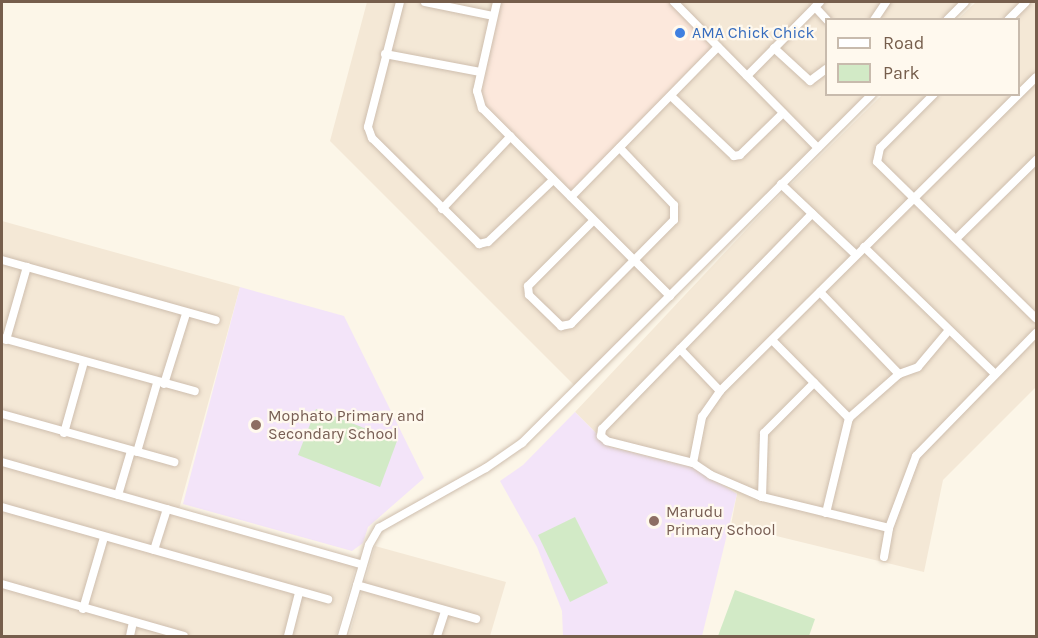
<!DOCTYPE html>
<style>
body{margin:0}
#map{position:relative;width:1038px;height:638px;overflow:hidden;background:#fcf6e8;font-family:Karla,sans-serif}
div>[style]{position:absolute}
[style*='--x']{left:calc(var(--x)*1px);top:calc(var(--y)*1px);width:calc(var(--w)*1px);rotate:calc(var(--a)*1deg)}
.residential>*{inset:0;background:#f4e8d6}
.commercial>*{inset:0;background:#fce8dc}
.education>*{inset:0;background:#f3e4f9}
.green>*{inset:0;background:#d2eac6}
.roads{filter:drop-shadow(0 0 2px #cebeae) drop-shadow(0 0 2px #cebeae)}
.minor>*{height:8px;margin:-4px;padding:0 4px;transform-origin:4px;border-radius:4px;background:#fff}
.dots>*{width:16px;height:16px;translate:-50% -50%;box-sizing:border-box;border:3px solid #fff9ee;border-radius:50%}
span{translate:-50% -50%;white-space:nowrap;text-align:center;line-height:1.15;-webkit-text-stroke:4.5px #fff9ee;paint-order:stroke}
.shop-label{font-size:16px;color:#366cbe}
.left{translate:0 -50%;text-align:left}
.education-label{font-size:16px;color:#785e54}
.frame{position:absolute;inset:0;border:3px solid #765e4c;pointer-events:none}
.legend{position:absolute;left:825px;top:18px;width:195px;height:78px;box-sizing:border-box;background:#fff9ee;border:2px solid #c8bbad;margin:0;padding:8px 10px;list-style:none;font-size:18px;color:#765e4c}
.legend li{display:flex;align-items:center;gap:12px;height:30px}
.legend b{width:30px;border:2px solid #c8bbad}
</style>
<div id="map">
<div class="residential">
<i style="clip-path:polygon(367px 2px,961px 2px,943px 19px,826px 20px,826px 94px,867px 95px,575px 386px,330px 141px)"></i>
<i style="clip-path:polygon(976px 2px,1036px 2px,1036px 387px,943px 480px,924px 572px,731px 525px,737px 493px,695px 468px,610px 447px,575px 412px,762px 213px,882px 95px,1018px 94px,1018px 20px,958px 19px)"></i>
<i style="clip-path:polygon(2px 221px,240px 287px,178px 513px,356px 566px,336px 636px,2px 636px)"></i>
<i style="clip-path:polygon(375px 546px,506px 582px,490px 636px,349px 636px)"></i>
</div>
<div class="commercial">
<i style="clip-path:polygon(497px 2px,674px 2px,718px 47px,571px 197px,482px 108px,477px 91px)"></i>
</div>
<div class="education">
<i style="clip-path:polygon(240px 287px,344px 316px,424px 478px,368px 527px,363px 543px,352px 551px,183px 504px)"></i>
<i style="clip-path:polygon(575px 412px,610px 447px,695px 468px,737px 494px,702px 636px,563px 636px,562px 611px,537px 547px,500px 481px,523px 465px)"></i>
</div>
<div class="green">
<i style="clip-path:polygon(316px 409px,397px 441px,380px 487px,298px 455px)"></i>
<i style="clip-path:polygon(575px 517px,608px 583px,570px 602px,538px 535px)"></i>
<i style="clip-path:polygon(735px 590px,815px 619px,809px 636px,718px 636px)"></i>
</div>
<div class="roads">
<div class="minor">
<i style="--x:400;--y:2;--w:129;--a:104.4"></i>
<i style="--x:368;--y:127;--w:12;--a:70"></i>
<i style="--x:372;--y:138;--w:151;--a:44.7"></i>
<i style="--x:479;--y:244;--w:9;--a:-13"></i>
<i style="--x:488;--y:242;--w:90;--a:-43.6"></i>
<i style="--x:425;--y:2;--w:69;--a:11.6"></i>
<i style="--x:497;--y:2;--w:91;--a:102.7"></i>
<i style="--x:477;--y:91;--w:18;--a:74"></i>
<i style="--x:482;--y:108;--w:266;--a:45"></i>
<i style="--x:674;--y:2;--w:205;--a:45.4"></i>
<i style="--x:815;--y:7;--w:18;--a:47"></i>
<i style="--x:874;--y:20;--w:22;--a:-56"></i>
<i style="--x:947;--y:20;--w:25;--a:-45"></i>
<i style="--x:1008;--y:20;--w:25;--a:-45"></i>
<i style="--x:774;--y:48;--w:49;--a:42.5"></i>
<i style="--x:810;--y:81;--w:20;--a:-37"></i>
<i style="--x:385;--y:54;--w:97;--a:10.7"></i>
<i style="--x:747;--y:76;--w:104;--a:-45.4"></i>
<i style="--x:934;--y:94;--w:76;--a:135"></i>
<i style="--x:880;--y:148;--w:14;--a:102"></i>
<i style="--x:877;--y:162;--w:223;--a:44.5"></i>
<i style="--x:671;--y:96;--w:87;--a:43.6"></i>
<i style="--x:734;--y:156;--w:6;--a:-9"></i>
<i style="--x:740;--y:155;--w:60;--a:-44.3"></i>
<i style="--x:781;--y:184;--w:103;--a:43.4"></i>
<i style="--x:571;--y:197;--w:210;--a:-45.6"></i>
<i style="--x:442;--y:209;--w:100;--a:-46.6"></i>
<i style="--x:593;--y:221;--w:92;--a:135"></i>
<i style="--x:528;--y:286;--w:9;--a:84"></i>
<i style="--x:529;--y:295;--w:45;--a:44.1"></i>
<i style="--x:561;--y:326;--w:10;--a:-11"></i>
<i style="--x:571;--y:324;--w:146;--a:-45.3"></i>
<i style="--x:674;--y:220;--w:15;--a:-90"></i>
<i style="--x:674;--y:205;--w:79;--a:-133.5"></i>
<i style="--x:957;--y:238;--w:111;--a:-44.6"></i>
<i style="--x:864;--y:247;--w:182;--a:44.1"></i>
<i style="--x:2;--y:260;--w:222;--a:15.7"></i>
<i style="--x:820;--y:292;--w:114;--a:46.1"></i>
<i style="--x:2;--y:338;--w:200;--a:15.4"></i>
<i style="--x:6;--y:340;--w:76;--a:-74"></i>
<i style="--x:772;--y:340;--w:110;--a:45.4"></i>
<i style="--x:680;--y:349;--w:58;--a:46.4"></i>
<i style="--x:164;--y:384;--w:73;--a:-72.6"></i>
<i style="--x:2;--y:414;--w:179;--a:15.6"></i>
<i style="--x:64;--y:433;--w:74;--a:-74.3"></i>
<i style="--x:137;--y:452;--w:72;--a:-73.8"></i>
<i style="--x:2;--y:462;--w:375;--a:15.9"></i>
<i style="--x:693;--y:463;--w:89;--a:-165.7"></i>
<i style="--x:607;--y:441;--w:8;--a:-140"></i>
<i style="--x:601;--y:436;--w:7;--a:-82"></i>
<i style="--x:602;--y:429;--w:301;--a:-45.7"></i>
<i style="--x:118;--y:495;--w:46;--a:-73.5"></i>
<i style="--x:762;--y:497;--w:64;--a:-88.2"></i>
<i style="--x:764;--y:433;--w:71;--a:-45"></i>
<i style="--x:2;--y:507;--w:339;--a:15.8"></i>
<i style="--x:826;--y:513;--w:98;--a:-76.4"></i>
<i style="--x:849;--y:418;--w:67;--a:-41.3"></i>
<i style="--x:899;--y:374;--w:20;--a:-20"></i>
<i style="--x:918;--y:367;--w:48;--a:-50"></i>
<i style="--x:889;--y:528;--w:131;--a:-166.3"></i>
<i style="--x:762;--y:497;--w:56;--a:-156.7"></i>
<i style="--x:711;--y:475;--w:22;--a:-146"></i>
<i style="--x:693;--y:463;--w:47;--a:-78.9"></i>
<i style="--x:702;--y:417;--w:32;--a:-55"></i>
<i style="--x:720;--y:391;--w:445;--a:-44.8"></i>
<i style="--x:154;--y:550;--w:43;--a:-72.4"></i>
<i style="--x:884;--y:557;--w:29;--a:-80"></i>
<i style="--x:889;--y:528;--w:77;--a:-69.4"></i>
<i style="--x:916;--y:456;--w:172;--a:-45.7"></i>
<i style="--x:2;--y:584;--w:189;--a:15.9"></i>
<i style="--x:357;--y:585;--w:124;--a:15.9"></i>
<i style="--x:83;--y:609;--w:75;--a:-73.7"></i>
<i style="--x:130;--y:636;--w:14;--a:-78"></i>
<i style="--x:288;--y:636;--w:44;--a:-75.7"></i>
<i style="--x:342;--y:636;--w:95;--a:-73.5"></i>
<i style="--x:369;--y:545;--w:20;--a:-60"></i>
<i style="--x:379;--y:528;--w:123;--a:-29.3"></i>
<i style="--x:486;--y:468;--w:44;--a:-34.8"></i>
<i style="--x:522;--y:443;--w:494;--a:-44.9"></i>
<i style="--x:437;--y:636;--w:26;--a:-72"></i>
</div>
</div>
<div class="dots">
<i style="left:680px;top:33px;background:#3f7fe0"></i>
<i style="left:256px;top:425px;background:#8d6e63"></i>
<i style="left:654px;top:521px;background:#8d6e63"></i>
</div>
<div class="shop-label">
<span class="left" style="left:692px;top:33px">AMA Chick Chick</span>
</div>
<div class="education-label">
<span class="left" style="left:268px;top:425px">Mophato Primary and<br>Secondary School</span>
<span class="left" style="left:666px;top:521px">Marudu<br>Primary School</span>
</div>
<div class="frame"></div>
<ul class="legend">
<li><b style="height:8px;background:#fff"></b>Road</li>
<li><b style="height:16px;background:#d2eac6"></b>Park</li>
</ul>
</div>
